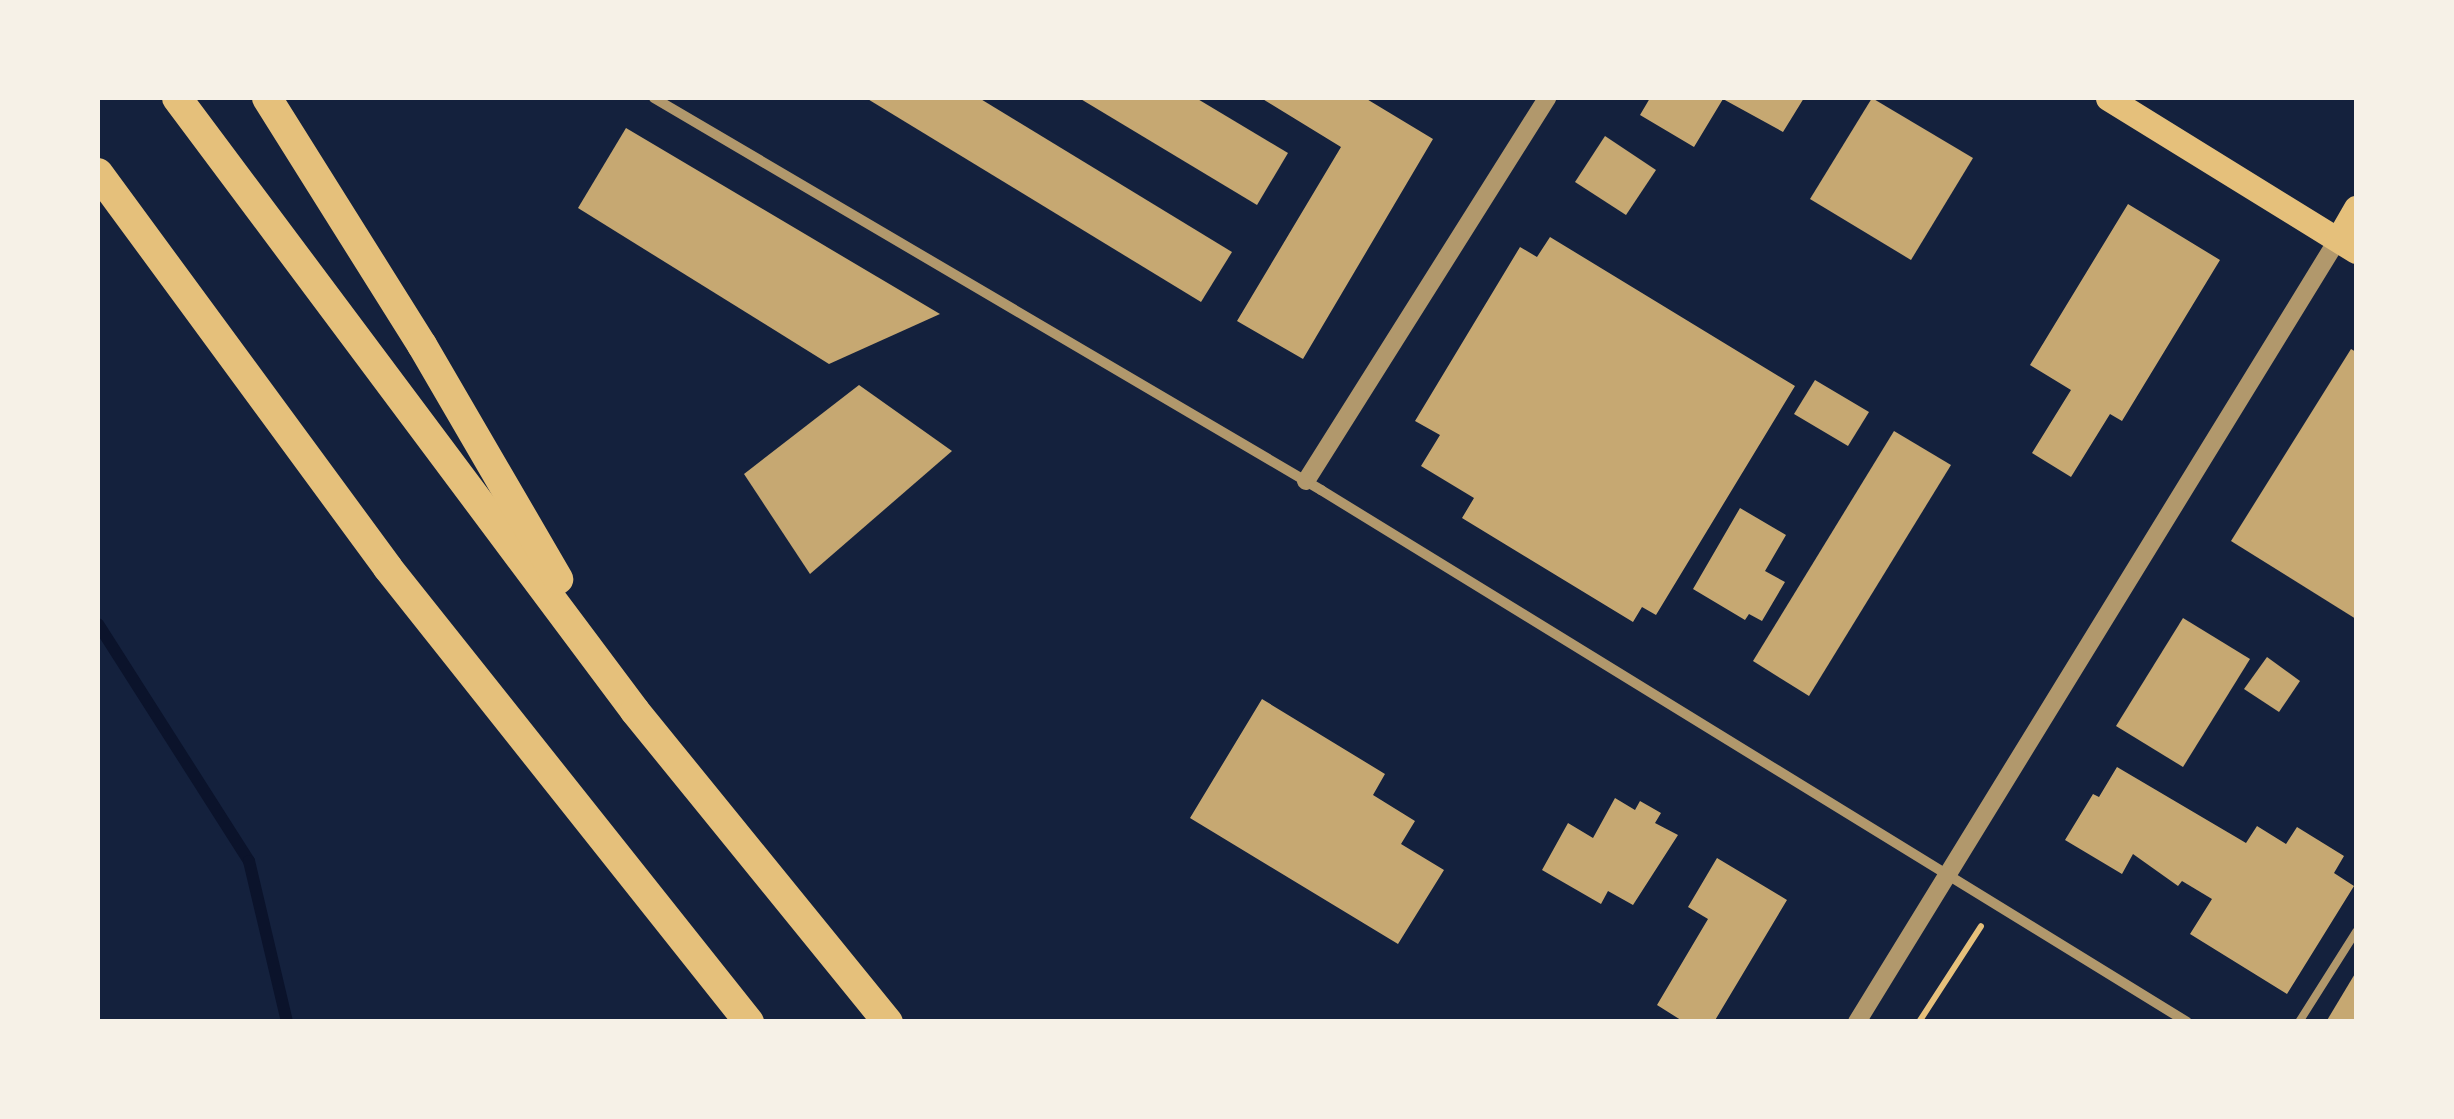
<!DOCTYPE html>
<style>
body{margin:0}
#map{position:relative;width:2454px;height:1119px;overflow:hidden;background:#14213d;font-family:Montserrat,sans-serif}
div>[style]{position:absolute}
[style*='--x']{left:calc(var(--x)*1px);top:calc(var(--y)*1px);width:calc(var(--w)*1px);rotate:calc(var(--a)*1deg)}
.stream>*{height:12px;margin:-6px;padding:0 6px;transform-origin:6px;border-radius:6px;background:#0b132b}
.building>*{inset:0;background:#c6a872}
.path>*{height:6px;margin:-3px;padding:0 3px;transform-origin:3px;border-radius:3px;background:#e5c07b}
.service>*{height:8px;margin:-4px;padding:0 4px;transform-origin:4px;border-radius:4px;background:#b1986c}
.minor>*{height:10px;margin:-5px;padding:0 5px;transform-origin:5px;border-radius:5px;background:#b1986c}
.tertiary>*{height:18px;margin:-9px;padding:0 9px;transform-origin:9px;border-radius:9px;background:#b1986c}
.primary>*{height:25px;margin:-12.5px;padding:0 12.5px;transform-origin:12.5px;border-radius:12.5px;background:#e5c07b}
.motorway>*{height:30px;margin:-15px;padding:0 15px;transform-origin:15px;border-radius:15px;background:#e5c07b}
span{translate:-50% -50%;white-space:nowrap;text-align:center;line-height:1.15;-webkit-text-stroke:10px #f6f1e7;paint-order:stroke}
.frame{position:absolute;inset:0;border:100px solid #f6f1e7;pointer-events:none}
</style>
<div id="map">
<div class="stream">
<i style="--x:98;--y:624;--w:281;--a:57.5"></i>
<i style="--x:249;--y:861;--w:165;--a:76.7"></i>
</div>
<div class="building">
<i style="clip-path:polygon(866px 98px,979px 98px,1232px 252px,1201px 302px)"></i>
<i style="clip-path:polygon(1079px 98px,1196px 98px,1288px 153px,1257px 205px)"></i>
<i style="clip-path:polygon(1261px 98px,1365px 98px,1433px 139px,1303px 359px,1237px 321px,1341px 147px)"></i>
<i style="clip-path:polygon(1650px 98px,1804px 98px,1783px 132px,1723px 99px,1694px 147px,1640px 115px)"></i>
<i style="clip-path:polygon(1872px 98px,1973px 158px,1911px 260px,1810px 199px)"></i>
<i style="clip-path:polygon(626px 128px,940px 314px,829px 364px,578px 208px)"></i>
<i style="clip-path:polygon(1605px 136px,1656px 170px,1626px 215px,1575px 182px)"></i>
<i style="clip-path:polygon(2128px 204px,2220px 260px,2122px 421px,2110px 414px,2071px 477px,2032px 453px,2071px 390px,2030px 365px)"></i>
<i style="clip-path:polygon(1550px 237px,1795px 386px,1656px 615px,1642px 607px,1633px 622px,1462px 518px,1474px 498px,1421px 466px,1440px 435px,1415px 421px,1520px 247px,1537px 257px)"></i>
<i style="clip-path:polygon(2351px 349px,2356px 352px,2356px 619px,2231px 541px)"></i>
<i style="clip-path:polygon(1815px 380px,1869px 412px,1848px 446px,1794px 414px)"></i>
<i style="clip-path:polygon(859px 385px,952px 451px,810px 574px,744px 474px)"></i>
<i style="clip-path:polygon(1894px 431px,1951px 465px,1809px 696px,1753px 661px)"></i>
<i style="clip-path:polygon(1740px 508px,1786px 535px,1765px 571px,1785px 582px,1762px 621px,1749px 614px,1745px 620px,1693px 589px)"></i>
<i style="clip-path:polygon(2183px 618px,2250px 659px,2183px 767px,2116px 726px)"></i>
<i style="clip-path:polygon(2267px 657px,2300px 681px,2279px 712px,2244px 689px)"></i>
<i style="clip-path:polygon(1262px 699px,1385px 774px,1373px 795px,1415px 821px,1401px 844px,1444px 870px,1398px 944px,1190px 818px)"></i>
<i style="clip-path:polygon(2117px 767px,2246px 843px,2257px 826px,2286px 844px,2297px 827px,2344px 856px,2334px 873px,2354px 886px,2287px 994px,2190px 934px,2212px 899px,2182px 881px,2178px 886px,2133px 854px,2122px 874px,2065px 840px,2093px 794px,2099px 797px)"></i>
<i style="clip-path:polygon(1615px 798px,1635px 810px,1640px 801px,1661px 813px,1655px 823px,1678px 835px,1633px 905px,1608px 891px,1601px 904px,1542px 870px,1568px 823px,1593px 838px)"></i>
<i style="clip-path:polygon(1717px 858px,1787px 900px,1714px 1022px,1684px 1022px,1657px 1005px,1708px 919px,1688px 907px)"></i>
<i style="clip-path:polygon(2356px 972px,2356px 1022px,2326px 1022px)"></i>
</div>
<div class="path">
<i style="--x:1919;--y:1022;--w:114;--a:-57.1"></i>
</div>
<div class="service">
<i style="--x:2299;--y:1022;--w:107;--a:-57.7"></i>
</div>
<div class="minor">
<i style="--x:654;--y:98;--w:774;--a:30.44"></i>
<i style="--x:1321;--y:490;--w:1016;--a:31.56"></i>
</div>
<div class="tertiary">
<i style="--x:1306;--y:481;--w:453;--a:-57.8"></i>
<i style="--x:1857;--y:1022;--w:919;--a:-58.44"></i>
</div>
<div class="primary">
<i style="--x:2108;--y:98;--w:291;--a:31.7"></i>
<i style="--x:2338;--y:239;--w:36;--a:-60"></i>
</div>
<div class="motorway">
<i style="--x:177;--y:98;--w:765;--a:53.23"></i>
<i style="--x:635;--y:711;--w:401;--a:50.9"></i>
<i style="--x:267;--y:98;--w:292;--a:57.9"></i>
<i style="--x:422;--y:345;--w:271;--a:59.8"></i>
<i style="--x:98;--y:173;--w:490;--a:53.7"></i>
<i style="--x:388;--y:568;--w:580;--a:51.51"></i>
</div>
<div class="frame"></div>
</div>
